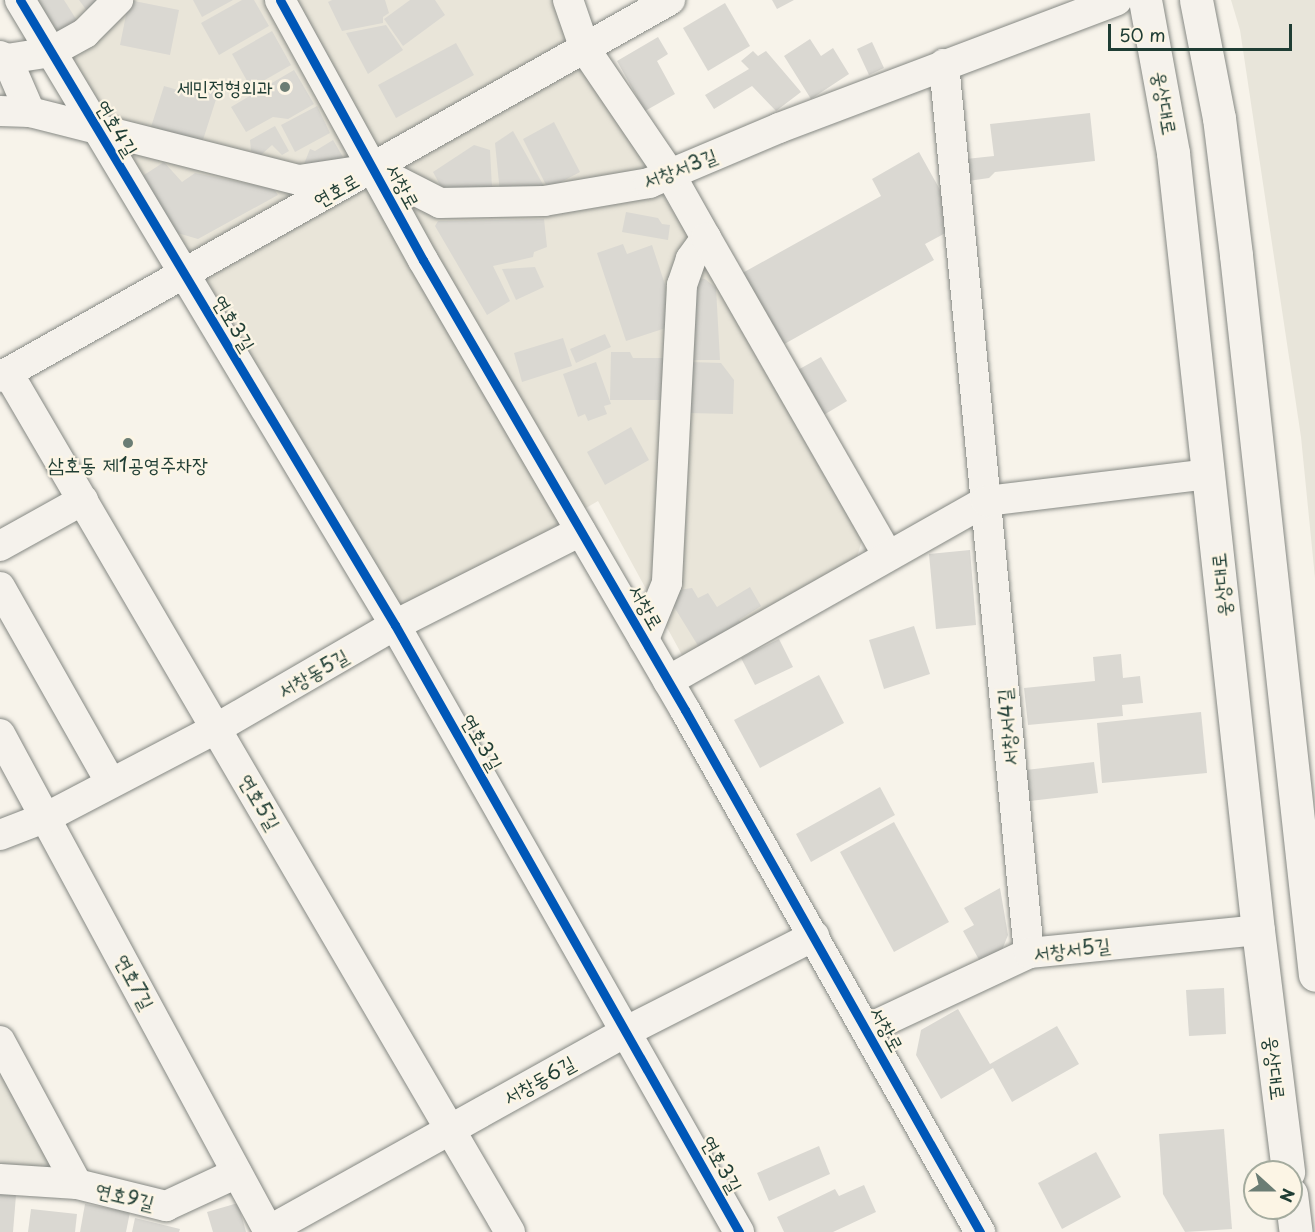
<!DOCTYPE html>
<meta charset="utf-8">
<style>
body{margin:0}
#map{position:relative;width:1315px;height:1232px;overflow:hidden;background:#f7f3ea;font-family:"Playpen Sans","Poor Story",sans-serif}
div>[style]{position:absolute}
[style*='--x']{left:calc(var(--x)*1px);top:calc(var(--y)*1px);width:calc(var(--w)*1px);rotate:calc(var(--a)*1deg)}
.built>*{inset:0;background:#e9e5d9}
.green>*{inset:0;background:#e8e5da}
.building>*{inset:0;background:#dad8d2}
.roads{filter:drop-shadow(0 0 2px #868984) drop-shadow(0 0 2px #868984)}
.minor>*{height:30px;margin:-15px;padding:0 15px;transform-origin:15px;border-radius:15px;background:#f5f2ec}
.major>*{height:33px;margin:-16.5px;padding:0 16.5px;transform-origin:16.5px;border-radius:16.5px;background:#f5f2ec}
.cycleway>*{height:9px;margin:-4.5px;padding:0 4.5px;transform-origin:4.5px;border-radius:4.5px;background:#0057b8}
.dots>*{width:16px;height:16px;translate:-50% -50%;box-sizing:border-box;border:3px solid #fcf5e5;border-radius:50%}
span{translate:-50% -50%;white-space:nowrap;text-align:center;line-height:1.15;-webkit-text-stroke:4.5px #fcf5e5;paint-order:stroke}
.poi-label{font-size:20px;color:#1f3d34}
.right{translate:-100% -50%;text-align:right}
.street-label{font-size:20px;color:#1f3d34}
.north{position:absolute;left:1243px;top:1160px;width:60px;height:60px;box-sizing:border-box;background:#fcf5e5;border:2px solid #a4ab9e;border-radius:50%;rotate:111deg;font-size:16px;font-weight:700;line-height:24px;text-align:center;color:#1f3d34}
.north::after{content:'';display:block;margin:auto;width:21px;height:27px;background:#6b7d74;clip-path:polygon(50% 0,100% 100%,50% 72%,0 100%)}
.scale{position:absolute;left:1108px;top:24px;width:184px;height:27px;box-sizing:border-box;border:3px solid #1f3d34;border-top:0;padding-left:8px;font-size:18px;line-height:21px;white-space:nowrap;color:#1f3d34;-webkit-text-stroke:4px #fcf5e5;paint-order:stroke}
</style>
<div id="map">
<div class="built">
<i style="clip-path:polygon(32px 0,556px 0,594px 80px,865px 530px,855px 564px,695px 659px,682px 655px,598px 501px,412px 609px,387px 601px)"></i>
</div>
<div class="green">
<i style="clip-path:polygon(1231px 0,1315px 0,1315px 578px,1301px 437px,1240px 30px)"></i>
<i style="clip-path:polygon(0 1063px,51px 1162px,43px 1174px,0 1168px)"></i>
</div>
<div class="building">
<i style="clip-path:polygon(37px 0,64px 0,83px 30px,60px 35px)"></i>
<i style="clip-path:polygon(79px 0,109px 0,90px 15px)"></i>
<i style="clip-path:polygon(129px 0,179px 10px,170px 55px,120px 45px)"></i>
<i style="clip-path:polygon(193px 0,233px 0,202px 17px)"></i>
<i style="clip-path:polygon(242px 0,254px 0,269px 26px,219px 55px,201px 23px)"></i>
<i style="clip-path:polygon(332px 0,385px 0,389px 13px,383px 17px,383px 23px,342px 31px,328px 2px)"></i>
<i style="clip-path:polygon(410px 0,435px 0,445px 15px,403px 46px,384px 19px)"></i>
<i style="clip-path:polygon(772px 0,794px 0,777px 9px)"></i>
<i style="clip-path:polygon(725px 3px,750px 46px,708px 71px,683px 28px)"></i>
<i style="clip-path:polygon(386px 25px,403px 50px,368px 74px,346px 33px)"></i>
<i style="clip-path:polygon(272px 31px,291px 65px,251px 88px,232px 54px)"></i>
<i style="clip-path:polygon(658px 37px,668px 54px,657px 61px,675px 94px,645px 111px,617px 61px)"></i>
<i style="clip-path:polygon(810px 39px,821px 56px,833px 48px,849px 74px,811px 99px,784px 56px)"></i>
<i style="clip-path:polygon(872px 42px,884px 68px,869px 75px,857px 49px)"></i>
<i style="clip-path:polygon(456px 43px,474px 75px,396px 118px,378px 85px)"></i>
<i style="clip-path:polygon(753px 51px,758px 56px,766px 51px,801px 92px,776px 111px,752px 86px,714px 109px,705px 95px,749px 69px,741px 61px)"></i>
<i style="clip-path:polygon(294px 70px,314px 104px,288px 119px,273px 117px,246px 132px,231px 107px)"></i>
<i style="clip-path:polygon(203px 82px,220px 87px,202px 143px,151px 127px,164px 86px,199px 96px)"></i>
<i style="clip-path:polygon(317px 106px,330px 133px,295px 152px,281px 125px)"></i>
<i style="clip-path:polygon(1090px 113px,1095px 161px,995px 172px,989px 178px,968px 181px,966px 159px,994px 156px,990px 124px)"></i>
<i style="clip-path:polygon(554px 122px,580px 172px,548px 189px,523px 139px)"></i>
<i style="clip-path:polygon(275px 126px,289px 151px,282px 155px,272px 145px,261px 155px,251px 151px,250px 140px)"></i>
<i style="clip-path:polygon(513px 131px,545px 188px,500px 193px,495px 143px)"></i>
<i style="clip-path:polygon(333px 140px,343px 157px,321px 170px,304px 164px,310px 149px,315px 151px)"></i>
<i style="clip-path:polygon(474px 145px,490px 150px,492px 188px,483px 194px,441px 187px,433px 172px)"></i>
<i style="clip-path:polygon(919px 152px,944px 197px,951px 230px,925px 244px,934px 260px,779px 347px,739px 275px,881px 196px,872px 179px)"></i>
<i style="clip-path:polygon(164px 162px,182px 182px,195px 173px,274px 189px,278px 195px,198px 239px,174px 232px,138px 179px)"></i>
<i style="clip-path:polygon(626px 212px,658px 218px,662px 224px,670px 225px,668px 240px,622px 232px)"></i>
<i style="clip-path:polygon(544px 219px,547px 247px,534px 252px,533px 257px,493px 266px,510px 301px,487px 315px,435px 226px,438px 221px)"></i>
<i style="clip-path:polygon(623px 244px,627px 254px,652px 245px,678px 324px,626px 341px,597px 253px)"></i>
<i style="clip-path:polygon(535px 267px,544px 287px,516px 300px,502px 269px)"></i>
<i style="clip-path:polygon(694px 278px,705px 279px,716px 288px,720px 360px,687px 360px)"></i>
<i style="clip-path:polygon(605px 334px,611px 347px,576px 363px,570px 349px)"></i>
<i style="clip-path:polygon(563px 338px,572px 366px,522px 382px,514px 353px)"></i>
<i style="clip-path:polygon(611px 352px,630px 352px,633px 358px,667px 358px,667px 400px,610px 400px)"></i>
<i style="clip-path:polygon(821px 357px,847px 401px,822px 416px,796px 371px)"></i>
<i style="clip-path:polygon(596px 362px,611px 404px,604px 406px,607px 414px,588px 421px,585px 414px,578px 417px,563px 374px)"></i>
<i style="clip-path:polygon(690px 362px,721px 363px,734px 380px,733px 414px,688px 413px)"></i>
<i style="clip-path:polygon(631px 427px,649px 460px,605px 485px,587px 452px)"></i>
<i style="clip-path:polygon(970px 550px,976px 625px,936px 629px,929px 554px)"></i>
<i style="clip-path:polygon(750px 587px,761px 606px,739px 620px,742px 624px,700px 649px,668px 597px,672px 591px,692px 588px,698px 598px,708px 593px,717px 607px)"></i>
<i style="clip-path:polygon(914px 626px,930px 674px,884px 689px,869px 640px)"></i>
<i style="clip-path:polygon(779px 639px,793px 667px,755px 685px,741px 658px)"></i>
<i style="clip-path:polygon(1121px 654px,1123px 678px,1140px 676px,1143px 703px,1122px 705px,1123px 716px,1028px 725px,1024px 688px,1095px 681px,1093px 657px)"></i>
<i style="clip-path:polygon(819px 675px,844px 723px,760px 768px,734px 720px)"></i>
<i style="clip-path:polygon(1201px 712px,1207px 773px,1102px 783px,1097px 723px)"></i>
<i style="clip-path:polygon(1094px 762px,1098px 793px,1030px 801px,1026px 770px)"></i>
<i style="clip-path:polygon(880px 787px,895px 815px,811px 862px,796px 834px)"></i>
<i style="clip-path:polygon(894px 822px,949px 922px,894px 952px,840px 852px)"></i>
<i style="clip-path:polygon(1000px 888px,1008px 935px,1000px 955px,982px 965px,963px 931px,974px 925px,964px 908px)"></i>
<i style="clip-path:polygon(1224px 988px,1226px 1034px,1189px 1036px,1186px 990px)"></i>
<i style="clip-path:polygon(958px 1009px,990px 1064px,1057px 1026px,1079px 1064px,1012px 1102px,993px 1068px,941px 1099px,916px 1055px,921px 1030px)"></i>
<i style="clip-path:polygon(1224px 1129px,1232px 1229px,1185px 1232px,1163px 1194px,1159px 1134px)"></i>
<i style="clip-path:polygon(819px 1146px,830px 1174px,769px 1201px,757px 1173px)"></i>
<i style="clip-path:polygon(1096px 1152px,1121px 1197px,1062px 1229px,1038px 1183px)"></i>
<i style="clip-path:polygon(864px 1185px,876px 1212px,833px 1232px,784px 1232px,777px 1217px,835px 1189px,839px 1196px)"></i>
<i style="clip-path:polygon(0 1194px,16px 1195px,13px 1232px,0 1232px)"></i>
<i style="clip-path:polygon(238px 1203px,246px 1232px,213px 1232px,207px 1212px)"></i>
<i style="clip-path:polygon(85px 1204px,130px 1212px,126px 1232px,80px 1232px)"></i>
<i style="clip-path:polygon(31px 1209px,77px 1214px,75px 1232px,28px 1232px)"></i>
<i style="clip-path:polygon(135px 1218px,180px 1229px,179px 1232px,132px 1232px)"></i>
</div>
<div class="roads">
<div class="minor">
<i style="--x:20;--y:0;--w:729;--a:59.04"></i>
<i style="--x:395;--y:625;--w:698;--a:60.46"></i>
<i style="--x:280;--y:0;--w:297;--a:61.2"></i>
<i style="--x:423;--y:260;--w:521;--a:59.79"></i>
<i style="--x:685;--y:710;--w:600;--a:60.53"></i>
<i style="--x:568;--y:0;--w:52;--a:70.9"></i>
<i style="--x:585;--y:49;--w:151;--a:55.8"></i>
<i style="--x:670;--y:174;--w:73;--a:60.6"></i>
<i style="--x:706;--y:238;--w:26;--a:126"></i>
<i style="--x:691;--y:259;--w:28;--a:109"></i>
<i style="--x:682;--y:285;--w:298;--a:92.9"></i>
<i style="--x:667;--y:583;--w:61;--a:112.3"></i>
<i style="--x:0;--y:56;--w:8;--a:23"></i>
<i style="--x:7;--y:59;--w:58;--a:66.5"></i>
<i style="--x:7;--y:59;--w:45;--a:-9"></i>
<i style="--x:51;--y:52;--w:39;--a:-29"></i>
<i style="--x:85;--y:33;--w:47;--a:-45"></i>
<i style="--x:944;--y:64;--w:893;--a:84.54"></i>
<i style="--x:0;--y:111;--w:30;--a:2"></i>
<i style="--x:30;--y:112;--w:277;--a:14.2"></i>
<i style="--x:299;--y:180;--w:75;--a:-8.5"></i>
<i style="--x:373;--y:169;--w:75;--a:26.9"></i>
<i style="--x:440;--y:203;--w:104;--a:-1.1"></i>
<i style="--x:544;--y:201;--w:107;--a:-9.7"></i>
<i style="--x:649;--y:183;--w:141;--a:-22.9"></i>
<i style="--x:779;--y:128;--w:361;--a:-20.7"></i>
<i style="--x:706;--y:238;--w:366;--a:60.2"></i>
<i style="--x:8;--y:373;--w:995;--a:59.7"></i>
<i style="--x:0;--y:377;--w:769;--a:-29.37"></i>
<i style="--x:0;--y:546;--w:95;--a:-29"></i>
<i style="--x:0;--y:587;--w:225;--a:60.5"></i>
<i style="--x:668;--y:681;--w:365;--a:-29.5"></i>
<i style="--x:986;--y:501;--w:225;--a:-6.9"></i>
<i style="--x:0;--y:734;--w:566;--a:61.62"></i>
<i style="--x:0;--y:835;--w:50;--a:-21"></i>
<i style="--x:47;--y:817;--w:192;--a:-27.6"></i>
<i style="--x:217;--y:728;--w:206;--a:-30.1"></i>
<i style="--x:395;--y:625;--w:208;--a:-26.8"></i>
<i style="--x:867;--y:1029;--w:179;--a:-25.1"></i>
<i style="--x:1029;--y:953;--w:230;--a:-5.7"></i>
<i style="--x:0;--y:1041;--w:162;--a:61.7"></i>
<i style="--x:0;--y:1179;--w:77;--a:3.7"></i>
<i style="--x:77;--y:1184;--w:92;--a:13.9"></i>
<i style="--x:166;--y:1206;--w:78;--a:-24.9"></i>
<i style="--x:268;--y:1231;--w:411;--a:-29.1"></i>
<i style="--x:627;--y:1031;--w:210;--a:-26.9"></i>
</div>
<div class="major">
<i style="--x:1145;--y:0;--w:156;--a:79.6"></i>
<i style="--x:1173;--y:153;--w:782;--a:83.76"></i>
<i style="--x:1258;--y:930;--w:244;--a:82.9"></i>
<i style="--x:1196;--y:0;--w:120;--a:79"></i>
<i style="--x:1219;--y:118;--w:138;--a:82.9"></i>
<i style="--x:1236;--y:255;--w:724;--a:83.74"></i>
<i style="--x:1291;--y:1194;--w:38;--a:83"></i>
</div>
</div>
<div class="cycleway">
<i style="--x:20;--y:0;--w:729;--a:59.04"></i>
<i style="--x:395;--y:625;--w:698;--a:60.46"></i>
<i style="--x:280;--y:0;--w:297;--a:61.2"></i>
<i style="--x:423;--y:260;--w:521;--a:59.79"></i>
<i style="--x:685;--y:710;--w:600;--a:60.53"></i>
</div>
<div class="dots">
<i style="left:285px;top:87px;background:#6b7d74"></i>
<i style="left:128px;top:443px;background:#6b7d74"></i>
</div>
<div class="poi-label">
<span class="right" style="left:273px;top:87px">세민정형외과</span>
<span style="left:128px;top:464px">삼호동 제1공영주차장</span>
</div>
<div class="street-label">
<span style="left:1165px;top:103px;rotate:80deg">웅상대로</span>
<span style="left:117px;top:128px;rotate:59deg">연호4길</span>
<span style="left:680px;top:168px;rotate:-21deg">서창서3길</span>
<span style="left:403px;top:186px;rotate:61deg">서창로</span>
<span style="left:336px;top:190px;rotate:-29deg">연호로</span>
<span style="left:234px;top:323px;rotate:59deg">연호3길</span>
<span style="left:1221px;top:585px;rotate:-96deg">웅상대로</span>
<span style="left:646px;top:607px;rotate:60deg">서창로</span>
<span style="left:313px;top:673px;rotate:-30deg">서창동5길</span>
<span style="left:1007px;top:727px;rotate:-95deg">서창서4길</span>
<span style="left:482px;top:742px;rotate:60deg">연호3길</span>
<span style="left:260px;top:802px;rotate:60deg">연호5길</span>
<span style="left:1072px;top:949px;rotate:-7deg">서창서5길</span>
<span style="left:135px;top:982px;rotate:62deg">연호7길</span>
<span style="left:887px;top:1029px;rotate:61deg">서창로</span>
<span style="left:1275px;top:1068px;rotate:83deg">웅상대로</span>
<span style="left:539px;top:1080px;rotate:-29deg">서창동6길</span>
<span style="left:722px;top:1164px;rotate:61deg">연호3길</span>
<span style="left:125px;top:1196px;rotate:14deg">연호9길</span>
</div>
<div class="north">N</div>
<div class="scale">50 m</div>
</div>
